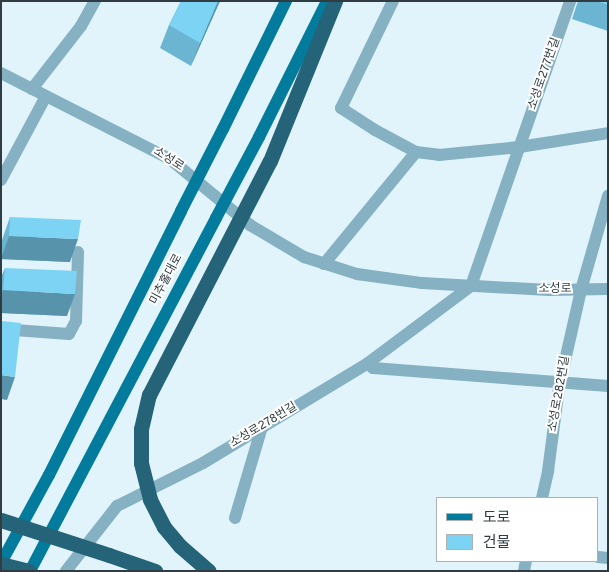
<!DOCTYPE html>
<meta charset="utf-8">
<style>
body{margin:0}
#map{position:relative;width:609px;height:572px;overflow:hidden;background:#e1f4fc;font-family:Overpass,"Noto Sans KR",sans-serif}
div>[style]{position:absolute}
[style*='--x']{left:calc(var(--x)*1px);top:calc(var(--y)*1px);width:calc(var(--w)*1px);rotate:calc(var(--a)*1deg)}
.minor>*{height:12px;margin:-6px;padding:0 6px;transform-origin:6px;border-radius:6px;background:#85b1c3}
.major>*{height:12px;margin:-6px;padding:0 6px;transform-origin:6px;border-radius:6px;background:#037b9c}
.highway>*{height:15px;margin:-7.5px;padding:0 7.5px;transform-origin:7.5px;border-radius:7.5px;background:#256379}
.major-bridge>*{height:12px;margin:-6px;padding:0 6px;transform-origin:6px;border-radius:6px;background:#037b9c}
.highway-bridge>*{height:15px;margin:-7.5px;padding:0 7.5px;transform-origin:7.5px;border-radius:7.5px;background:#256379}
.wall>*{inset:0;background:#6bb5d2}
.shaded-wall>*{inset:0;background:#5794ab}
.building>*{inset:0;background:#7cd3f4}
span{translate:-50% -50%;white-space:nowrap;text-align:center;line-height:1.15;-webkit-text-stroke:4px #fff;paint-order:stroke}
.street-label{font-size:12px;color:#303c42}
.frame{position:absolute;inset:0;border:2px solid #303c42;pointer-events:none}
.legend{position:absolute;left:436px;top:497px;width:162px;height:65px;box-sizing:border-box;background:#fff;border:1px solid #acb1b3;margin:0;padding:6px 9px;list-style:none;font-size:15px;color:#303c42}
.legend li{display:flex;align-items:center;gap:10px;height:25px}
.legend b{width:25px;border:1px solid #acb1b3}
</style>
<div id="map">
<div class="minor">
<i style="--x:393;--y:1;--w:119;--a:115.9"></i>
<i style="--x:341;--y:108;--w:40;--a:32.9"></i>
<i style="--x:375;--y:130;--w:47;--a:28.2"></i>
<i style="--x:416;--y:152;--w:23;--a:7"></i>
<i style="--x:439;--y:155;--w:80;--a:-5.7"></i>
<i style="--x:519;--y:147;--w:90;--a:-8.9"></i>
<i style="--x:1;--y:73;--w:190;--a:27"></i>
<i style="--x:170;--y:159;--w:104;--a:39.5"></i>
<i style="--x:250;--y:225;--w:63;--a:30.7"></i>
<i style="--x:304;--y:257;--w:56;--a:17.8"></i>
<i style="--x:357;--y:274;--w:66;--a:7.9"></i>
<i style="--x:422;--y:283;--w:127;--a:3.2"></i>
<i style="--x:549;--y:290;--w:59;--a:-1"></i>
<i style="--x:32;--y:89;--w:80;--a:-52.1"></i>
<i style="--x:81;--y:26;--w:29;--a:-61"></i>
<i style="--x:1;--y:180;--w:95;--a:-61.8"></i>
<i style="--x:324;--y:264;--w:145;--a:-50.6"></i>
<i style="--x:1;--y:329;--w:68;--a:4.2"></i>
<i style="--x:69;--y:334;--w:15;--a:-62"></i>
<i style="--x:76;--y:321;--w:69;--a:-88.3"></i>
<i style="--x:368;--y:363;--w:7;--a:45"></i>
<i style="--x:373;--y:368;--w:236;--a:4.4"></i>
<i style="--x:542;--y:498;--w:28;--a:-77"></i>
<i style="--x:548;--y:471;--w:85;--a:-82.5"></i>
<i style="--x:559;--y:387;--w:99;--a:-77.2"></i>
<i style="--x:581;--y:290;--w:98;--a:-74"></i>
<i style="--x:235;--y:518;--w:95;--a:-73.5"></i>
<i style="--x:598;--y:557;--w:10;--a:6"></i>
<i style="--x:66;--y:571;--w:83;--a:-51.9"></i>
<i style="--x:117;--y:506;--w:96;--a:-26.6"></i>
<i style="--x:203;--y:463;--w:193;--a:-31.2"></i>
<i style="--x:368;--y:363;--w:129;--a:-36.8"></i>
<i style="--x:471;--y:286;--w:302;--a:-70.8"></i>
<i style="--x:524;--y:571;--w:10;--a:-79"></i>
</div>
<div class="major">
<i style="--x:223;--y:129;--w:143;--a:-63.8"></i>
<i style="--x:259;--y:137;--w:152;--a:-63.4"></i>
<i style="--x:1;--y:563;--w:100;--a:-61.4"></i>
<i style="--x:49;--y:475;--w:295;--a:-63.4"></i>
<i style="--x:30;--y:571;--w:399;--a:-62.2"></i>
</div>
<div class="highway">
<i style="--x:270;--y:161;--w:173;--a:-67.9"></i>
<i style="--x:164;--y:527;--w:25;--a:50"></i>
<i style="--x:180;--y:546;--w:38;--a:41"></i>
<i style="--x:109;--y:555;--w:49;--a:19.2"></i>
<i style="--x:1;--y:564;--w:29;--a:14"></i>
</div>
<div class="major-bridge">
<i style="--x:181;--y:211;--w:92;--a:-62.9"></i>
<i style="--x:216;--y:218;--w:92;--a:-62"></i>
</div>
<div class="highway-bridge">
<i style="--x:1;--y:520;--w:114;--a:18"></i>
<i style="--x:164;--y:527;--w:31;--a:-117"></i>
<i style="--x:150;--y:499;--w:37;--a:-104"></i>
<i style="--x:141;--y:463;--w:34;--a:-90"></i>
<i style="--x:141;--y:429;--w:35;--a:-77"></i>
<i style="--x:149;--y:395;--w:263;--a:-62.7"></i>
</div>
<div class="wall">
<i style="clip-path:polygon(181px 1px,220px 1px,191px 66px,160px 48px,169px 25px)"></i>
<i style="clip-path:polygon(578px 1px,608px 1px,608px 31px,572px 19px)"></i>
<i style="clip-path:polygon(10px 217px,70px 262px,1px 259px,2px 240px)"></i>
<i style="clip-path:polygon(5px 268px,67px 316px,1px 313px,1px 277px)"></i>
</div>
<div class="shaded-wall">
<i style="clip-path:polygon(218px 1px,220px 1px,191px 66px,200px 43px)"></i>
<i style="clip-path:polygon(9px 236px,78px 239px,70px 262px,1px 259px)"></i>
<i style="clip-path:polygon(3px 290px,75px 294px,67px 316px,1px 313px,1px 296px)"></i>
<i style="clip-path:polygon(1px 375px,15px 377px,7px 400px,1px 399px)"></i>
</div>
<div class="building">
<i style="clip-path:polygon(181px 1px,218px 1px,200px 43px,169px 25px)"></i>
<i style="clip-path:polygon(597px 1px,608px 1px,608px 5px)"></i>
<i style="clip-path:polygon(10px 217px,81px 220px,78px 239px,9px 236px)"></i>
<i style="clip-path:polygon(5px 268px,77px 271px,75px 294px,3px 290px)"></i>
<i style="clip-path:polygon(1px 321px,21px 323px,15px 377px,1px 375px)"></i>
</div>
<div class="street-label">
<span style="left:545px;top:74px;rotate:-71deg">소성로277번길</span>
<span style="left:168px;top:160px;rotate:33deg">소성로</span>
<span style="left:167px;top:280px;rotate:-62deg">미추홀대로</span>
<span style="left:555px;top:290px">소성로</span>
<span style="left:560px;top:394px;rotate:-80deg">소성로282번길</span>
<span style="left:264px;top:426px;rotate:-31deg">소성로278번길</span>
</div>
<div class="frame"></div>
<ul class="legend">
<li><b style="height:6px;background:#037b9c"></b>도로</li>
<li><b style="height:14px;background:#7cd3f4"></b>건물</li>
</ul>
</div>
